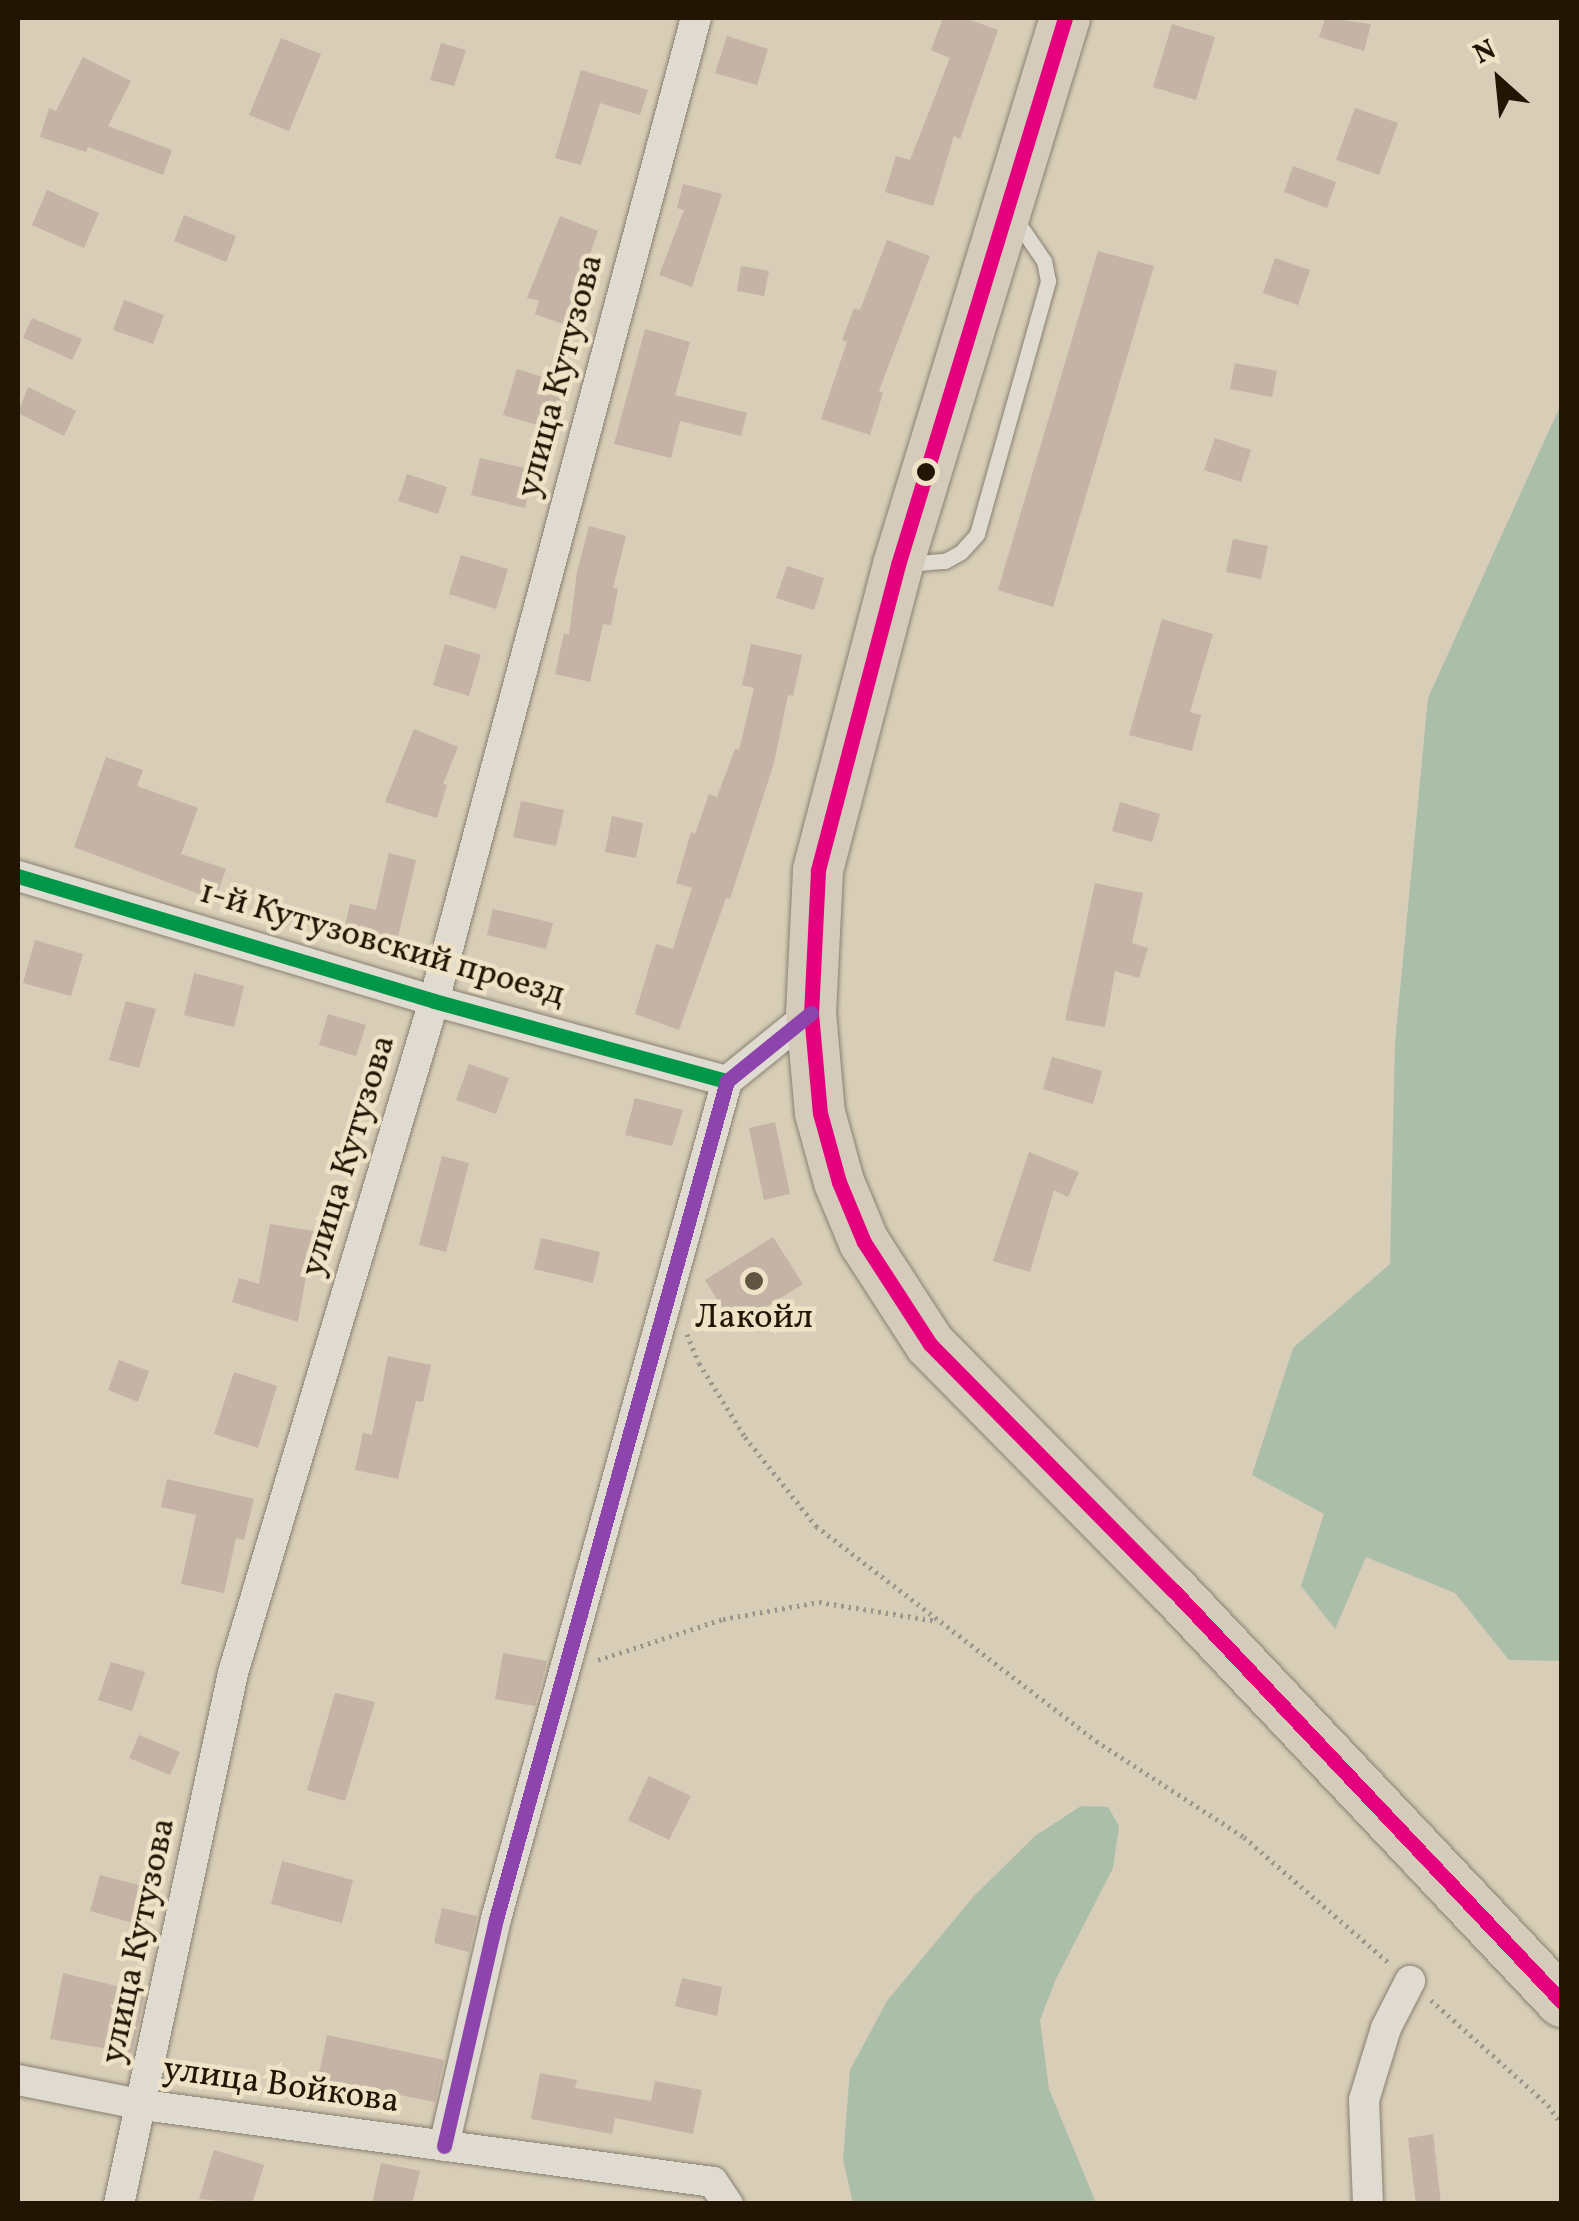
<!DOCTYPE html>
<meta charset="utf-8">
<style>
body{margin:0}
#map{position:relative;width:1579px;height:2221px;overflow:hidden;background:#d8cdb6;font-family:Vollkorn,serif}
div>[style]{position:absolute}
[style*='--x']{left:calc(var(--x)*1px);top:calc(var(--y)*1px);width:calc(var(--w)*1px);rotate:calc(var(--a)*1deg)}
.water>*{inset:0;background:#aabeaa}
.building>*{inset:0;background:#c5b3a6}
.path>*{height:5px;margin-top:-2.5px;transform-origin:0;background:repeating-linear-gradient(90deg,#9c968c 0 2.5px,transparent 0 7.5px)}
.roads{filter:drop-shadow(0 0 2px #888071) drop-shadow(0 0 2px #888071)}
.service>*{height:15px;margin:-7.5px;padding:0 7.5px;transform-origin:7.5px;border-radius:7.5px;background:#e0dbd0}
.minor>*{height:30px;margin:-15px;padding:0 15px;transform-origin:15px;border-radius:15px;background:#e0dbd0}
.primary>*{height:50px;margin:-25px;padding:0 25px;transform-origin:25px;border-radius:25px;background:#d4cbbb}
.bus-1>*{height:15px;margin:-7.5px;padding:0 7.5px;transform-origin:7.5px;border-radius:7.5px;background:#e5007d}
.bus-2>*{height:15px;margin:-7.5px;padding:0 7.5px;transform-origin:7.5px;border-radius:7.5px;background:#039849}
.bus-3>*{height:15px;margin:-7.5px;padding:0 7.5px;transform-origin:7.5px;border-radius:7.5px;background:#8e44ad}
.dots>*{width:28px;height:28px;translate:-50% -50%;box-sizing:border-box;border:5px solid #eee2c7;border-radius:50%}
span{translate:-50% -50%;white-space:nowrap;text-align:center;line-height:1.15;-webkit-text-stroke:9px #eee2c7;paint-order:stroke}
.street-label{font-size:35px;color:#221503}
.poi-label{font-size:35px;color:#221503}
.frame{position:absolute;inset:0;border:20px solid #221503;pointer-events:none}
.north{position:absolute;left:1449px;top:30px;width:100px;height:100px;-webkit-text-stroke:8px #eee2c7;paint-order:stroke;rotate:333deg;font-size:28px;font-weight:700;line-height:40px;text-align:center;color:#221503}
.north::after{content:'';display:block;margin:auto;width:35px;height:45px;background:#221503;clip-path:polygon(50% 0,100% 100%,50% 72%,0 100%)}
</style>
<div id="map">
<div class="water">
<i style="clip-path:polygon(1561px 404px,1562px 1661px,1509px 1660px,1455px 1593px,1366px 1557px,1335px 1629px,1301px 1586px,1324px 1514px,1252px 1475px,1293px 1348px,1390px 1264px,1395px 1043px,1428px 698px)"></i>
<i style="clip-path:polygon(1081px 1806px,1108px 1807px,1119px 1826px,1113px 1868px,1056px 1979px,1040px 2020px,1049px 2089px,1096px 2203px,853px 2203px,843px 2159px,850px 2070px,887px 2001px,974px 1896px,1035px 1836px)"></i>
</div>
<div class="building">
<i style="clip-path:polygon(943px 18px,965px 18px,998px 30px,960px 139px,954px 136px,933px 206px,885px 192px,896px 156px,910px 160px,950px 58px,931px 50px)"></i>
<i style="clip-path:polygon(1325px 18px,1371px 24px,1364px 51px,1319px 37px)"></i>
<i style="clip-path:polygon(1172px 24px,1215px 37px,1196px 100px,1153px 87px)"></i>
<i style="clip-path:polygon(727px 36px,768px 49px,757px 85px,715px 73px)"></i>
<i style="clip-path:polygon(281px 38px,321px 54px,289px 131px,249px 115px)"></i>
<i style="clip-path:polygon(441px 43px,466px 50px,454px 86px,430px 80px)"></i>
<i style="clip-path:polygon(83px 57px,131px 81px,108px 126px,172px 150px,163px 175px,88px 147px,86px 152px,40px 137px,49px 108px,56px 111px)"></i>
<i style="clip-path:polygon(581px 70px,648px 90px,640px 115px,600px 103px,581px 165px,555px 158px)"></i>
<i style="clip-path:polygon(1355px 108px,1398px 123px,1379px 175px,1336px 160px)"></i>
<i style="clip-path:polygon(1293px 166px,1336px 182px,1327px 208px,1284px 192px)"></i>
<i style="clip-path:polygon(683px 184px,722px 194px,692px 287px,659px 275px,684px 210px,677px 208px)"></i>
<i style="clip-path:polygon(47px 190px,99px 213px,84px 248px,32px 225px)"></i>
<i style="clip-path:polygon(184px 215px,236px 236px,226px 262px,174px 241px)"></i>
<i style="clip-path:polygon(560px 216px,598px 231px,566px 325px,535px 314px,539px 301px,527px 298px)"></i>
<i style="clip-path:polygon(887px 240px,930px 256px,879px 391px,883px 393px,870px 435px,821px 419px,847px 342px,842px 340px,854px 308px,860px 310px)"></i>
<i style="clip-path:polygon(1098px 251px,1154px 266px,1053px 607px,998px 590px)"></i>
<i style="clip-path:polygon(1275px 258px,1310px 270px,1298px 305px,1263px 293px)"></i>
<i style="clip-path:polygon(741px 266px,769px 271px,764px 296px,737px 291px)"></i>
<i style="clip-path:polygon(124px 300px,164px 315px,153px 344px,113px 330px)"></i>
<i style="clip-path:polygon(32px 318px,82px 339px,72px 360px,23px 338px)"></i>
<i style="clip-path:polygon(645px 329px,690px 342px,675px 395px,747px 413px,741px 436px,680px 421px,671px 458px,614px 444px)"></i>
<i style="clip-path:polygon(1235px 363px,1277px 371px,1272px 397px,1230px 389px)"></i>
<i style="clip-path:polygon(517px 369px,565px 384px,551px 429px,503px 415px)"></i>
<i style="clip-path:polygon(28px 387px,76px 411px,64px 436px,18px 413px)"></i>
<i style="clip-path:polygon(1215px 438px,1251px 450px,1241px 482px,1204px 470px)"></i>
<i style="clip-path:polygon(480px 458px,534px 470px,525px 508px,471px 495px)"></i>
<i style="clip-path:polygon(407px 474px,447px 487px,438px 514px,398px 501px)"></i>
<i style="clip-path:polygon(589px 526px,626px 536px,613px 588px,618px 589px,611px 625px,603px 624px,590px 682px,555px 674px,564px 633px,569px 635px,577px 572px)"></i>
<i style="clip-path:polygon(1233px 539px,1268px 546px,1261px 579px,1226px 572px)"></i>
<i style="clip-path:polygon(461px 555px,508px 569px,496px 609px,449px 594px)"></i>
<i style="clip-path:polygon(787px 566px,824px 578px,814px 610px,776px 598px)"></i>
<i style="clip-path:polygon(1162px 619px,1213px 634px,1190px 712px,1201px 715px,1192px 751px,1129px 735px)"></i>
<i style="clip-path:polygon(445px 644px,481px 655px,469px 696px,433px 685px)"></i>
<i style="clip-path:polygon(751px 644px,802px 655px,793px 696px,788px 695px,774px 763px,730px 899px,726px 898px,679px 1030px,635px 1014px,656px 944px,673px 949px,692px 888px,676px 883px,691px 832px,695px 834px,709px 794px,717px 797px,735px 749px,739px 750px,754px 688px,742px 685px)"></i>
<i style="clip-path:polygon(414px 729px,458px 747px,443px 784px,447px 785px,437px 818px,385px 802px)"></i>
<i style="clip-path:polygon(106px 757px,143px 770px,137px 786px,198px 808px,181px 854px,226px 869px,215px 900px,74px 847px)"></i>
<i style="clip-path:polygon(521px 801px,564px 810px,556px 846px,513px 837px)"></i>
<i style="clip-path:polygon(1120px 802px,1160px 814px,1152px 842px,1112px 831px)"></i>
<i style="clip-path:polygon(612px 816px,643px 823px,636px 858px,605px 852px)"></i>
<i style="clip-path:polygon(389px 853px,416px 860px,395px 950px,342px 938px,350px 904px,376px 910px)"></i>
<i style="clip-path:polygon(1095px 883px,1143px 893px,1132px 943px,1148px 948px,1139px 978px,1115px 971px,1105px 1027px,1065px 1020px)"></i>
<i style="clip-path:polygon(493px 909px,553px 923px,546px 949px,487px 935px)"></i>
<i style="clip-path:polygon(35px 940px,83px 954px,71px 996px,23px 983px)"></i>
<i style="clip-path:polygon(194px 973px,244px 986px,234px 1027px,184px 1015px)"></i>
<i style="clip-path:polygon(126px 1001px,156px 1009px,139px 1068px,109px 1060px)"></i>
<i style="clip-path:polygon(328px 1014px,366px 1025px,356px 1056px,319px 1045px)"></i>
<i style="clip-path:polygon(1052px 1057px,1102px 1071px,1093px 1104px,1043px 1089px)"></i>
<i style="clip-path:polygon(469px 1064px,509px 1078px,496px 1114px,456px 1100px)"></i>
<i style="clip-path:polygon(635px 1098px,683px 1110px,672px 1146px,625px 1135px)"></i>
<i style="clip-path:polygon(775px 1122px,790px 1194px,764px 1200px,749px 1128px)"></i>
<i style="clip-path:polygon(1029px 1152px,1079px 1172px,1068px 1197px,1054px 1190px,1030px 1272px,993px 1261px)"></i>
<i style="clip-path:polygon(442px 1156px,469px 1163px,446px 1252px,419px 1245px)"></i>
<i style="clip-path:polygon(270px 1224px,314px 1231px,298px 1322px,232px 1302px,239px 1278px,259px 1284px)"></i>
<i style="clip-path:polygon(773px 1237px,803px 1284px,734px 1327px,705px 1280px)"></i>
<i style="clip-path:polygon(541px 1238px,600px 1252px,593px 1283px,534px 1269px)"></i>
<i style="clip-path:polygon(388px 1356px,431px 1365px,423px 1402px,416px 1401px,398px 1479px,355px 1470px,363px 1433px,372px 1435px)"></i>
<i style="clip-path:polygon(119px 1360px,149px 1371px,138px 1402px,108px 1390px)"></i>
<i style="clip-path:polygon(234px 1372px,277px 1386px,258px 1448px,214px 1434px)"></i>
<i style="clip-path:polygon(167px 1479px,254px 1499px,244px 1540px,236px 1538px,224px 1593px,181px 1584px,196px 1515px,161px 1507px)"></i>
<i style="clip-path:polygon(503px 1653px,547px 1661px,535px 1706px,495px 1699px)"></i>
<i style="clip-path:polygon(111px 1662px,145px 1672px,132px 1711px,98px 1700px)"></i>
<i style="clip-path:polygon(335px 1693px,375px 1702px,345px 1801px,307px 1790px)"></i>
<i style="clip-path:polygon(139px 1735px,180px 1752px,170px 1775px,129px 1758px)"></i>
<i style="clip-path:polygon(649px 1776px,691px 1796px,669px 1840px,628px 1820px)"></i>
<i style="clip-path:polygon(282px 1861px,353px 1880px,342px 1923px,271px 1904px)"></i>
<i style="clip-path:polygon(100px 1875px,146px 1887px,136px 1924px,90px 1911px)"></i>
<i style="clip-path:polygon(442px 1908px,477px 1916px,469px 1952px,434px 1943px)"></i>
<i style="clip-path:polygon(63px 1973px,145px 1993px,132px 2053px,50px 2039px)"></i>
<i style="clip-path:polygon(682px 1978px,722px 1987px,717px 2016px,675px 2006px)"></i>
<i style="clip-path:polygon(327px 2035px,444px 2060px,435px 2102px,318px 2079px)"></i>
<i style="clip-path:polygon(540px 2073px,577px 2080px,575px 2088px,651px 2101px,655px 2081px,702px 2090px,693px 2134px,615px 2118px,612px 2134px,531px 2119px)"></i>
<i style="clip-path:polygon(1433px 2134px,1441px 2204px,1416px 2204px,1408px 2138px)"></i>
<i style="clip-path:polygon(214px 2150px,264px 2165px,252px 2204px,199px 2199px)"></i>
<i style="clip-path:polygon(381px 2163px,420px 2171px,412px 2204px,372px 2204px)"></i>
</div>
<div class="path">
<i style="--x:687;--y:1334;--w:31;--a:68"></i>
<i style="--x:699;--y:1363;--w:87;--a:58.1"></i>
<i style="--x:745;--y:1437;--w:114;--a:51.4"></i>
<i style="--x:816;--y:1526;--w:353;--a:37.5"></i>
<i style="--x:1096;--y:1741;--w:176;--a:33"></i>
<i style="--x:1244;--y:1837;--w:192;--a:41"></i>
<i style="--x:598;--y:1660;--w:132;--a:-18.2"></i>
<i style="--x:723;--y:1619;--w:97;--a:-10"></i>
<i style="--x:819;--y:1602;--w:120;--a:9.1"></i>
<i style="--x:1431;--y:2000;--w:157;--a:41.9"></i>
<i style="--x:1548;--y:2105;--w:24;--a:55"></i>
</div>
<div class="roads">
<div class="service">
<i style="--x:907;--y:564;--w:38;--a:-5"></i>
<i style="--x:945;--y:561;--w:18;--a:-29"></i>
<i style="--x:961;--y:552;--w:24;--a:-48"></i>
<i style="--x:977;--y:534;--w:263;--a:-74.3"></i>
<i style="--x:1048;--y:281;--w:20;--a:-101"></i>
<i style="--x:1044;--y:261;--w:53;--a:-124.3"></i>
</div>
<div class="minor">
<i style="--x:18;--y:876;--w:434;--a:16.7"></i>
<i style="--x:434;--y:1001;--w:304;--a:15.3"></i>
<i style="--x:18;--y:2080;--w:127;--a:11.3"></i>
<i style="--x:143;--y:2105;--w:575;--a:7.69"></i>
<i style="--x:713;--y:2182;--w:27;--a:56"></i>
<i style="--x:444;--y:2146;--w:233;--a:-77.1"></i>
<i style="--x:496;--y:1919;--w:869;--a:-74.59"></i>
<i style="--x:727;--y:1081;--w:108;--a:-39"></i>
<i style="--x:119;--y:2204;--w:543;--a:-77.88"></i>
<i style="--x:233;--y:1673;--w:701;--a:-73.35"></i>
<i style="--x:434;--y:1001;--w:1017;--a:-75.08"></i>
<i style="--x:1368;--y:2204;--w:104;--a:-92.2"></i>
<i style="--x:1364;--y:2100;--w:75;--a:-73"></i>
<i style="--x:1386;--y:2028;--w:53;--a:-62.9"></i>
</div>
<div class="primary">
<i style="--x:1065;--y:18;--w:572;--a:106.98"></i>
<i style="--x:898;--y:565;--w:316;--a:104.7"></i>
<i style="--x:818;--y:871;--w:142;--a:92.8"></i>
<i style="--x:811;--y:1013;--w:100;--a:84.9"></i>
<i style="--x:820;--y:1113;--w:72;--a:74.6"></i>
<i style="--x:839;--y:1182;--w:65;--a:67.4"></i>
<i style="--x:864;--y:1242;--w:121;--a:57.1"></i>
<i style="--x:930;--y:1344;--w:346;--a:45.4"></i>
<i style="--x:1173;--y:1590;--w:567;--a:46.64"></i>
</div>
</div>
<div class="bus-1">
<i style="--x:1065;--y:18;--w:572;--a:106.98"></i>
<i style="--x:898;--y:565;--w:316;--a:104.7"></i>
<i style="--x:818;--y:871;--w:142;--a:92.8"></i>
<i style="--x:811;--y:1013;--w:100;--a:84.9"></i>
<i style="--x:820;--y:1113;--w:72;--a:74.6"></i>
<i style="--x:839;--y:1182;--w:65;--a:67.4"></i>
<i style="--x:864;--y:1242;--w:121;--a:57.1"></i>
<i style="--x:930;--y:1344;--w:346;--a:45.4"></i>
<i style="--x:1173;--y:1590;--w:567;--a:46.64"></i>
</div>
<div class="bus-2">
<i style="--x:18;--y:876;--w:434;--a:16.7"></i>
<i style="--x:434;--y:1001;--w:304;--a:15.3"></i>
</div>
<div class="bus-3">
<i style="--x:444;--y:2146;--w:233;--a:-77.1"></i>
<i style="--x:496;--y:1919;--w:869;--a:-74.59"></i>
<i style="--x:727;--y:1081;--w:108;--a:-39"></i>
</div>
<div class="dots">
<i style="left:926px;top:472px;background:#221503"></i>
<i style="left:754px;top:1281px;background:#625542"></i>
</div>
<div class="street-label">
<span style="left:561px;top:376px;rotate:-75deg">улица Кутузова</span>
<span style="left:382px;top:944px;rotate:16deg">1-й Кутузовский проезд</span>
<span style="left:349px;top:1156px;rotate:-73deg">улица Кутузова</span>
<span style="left:139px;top:1941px;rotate:-78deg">улица Кутузова</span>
<span style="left:281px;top:2086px;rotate:8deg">улица Войкова</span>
</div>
<div class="poi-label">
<span style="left:754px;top:1318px">Лакойл</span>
</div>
<div class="frame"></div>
<div class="north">N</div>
</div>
